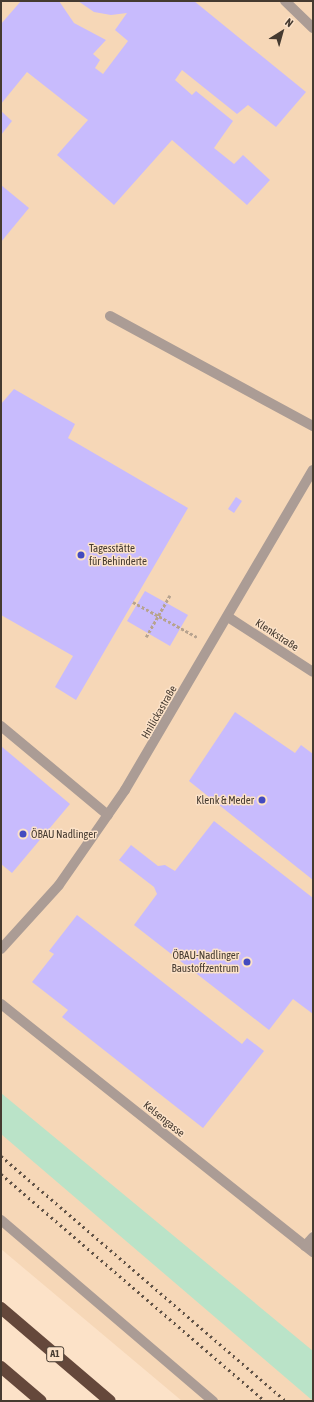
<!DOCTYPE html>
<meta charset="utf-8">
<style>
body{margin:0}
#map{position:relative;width:314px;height:1402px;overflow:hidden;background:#fce2c8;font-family:"Asap Condensed",sans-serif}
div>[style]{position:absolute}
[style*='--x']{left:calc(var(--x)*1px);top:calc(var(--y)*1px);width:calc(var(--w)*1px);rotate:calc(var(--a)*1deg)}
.built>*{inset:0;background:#f6d7b7}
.green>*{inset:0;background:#bae3c8}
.building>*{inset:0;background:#c8bbfd}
.path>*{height:2.5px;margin-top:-1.25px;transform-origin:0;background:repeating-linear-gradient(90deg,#b7a38f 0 3px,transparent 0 5px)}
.minor>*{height:10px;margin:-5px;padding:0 5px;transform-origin:5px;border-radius:5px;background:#ab9c95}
.highway>*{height:12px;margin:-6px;padding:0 6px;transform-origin:6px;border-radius:6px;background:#65483b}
.rail>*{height:3px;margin-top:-1.5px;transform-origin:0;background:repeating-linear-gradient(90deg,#615347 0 2px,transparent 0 6px)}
.dots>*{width:11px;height:11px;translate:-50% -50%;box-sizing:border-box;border:2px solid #fce2c8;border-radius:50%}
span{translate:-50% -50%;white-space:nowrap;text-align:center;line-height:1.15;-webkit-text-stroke:3px #fce2c8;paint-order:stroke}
.shield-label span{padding:1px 3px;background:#fce2c8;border:1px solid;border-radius:3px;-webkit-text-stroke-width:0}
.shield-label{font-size:10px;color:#453a30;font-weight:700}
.poi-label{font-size:11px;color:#453a30}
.left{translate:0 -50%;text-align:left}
.right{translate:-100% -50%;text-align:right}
.street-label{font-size:11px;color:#453a30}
.frame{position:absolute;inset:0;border:2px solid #453a30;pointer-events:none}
.north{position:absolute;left:262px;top:12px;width:40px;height:40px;-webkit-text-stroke:3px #fce2c8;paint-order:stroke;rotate:37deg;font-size:11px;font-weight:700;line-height:16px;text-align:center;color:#453a30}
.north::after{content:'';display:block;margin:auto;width:14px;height:18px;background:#453a30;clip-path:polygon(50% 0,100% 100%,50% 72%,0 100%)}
</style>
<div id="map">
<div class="built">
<i style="clip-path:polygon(1px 1px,313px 1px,313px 1229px,302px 1243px,313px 1252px,313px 1401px,182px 1401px,1px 1249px)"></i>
</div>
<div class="green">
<i style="clip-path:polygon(1px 1093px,313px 1351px,313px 1401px,1px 1134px)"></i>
</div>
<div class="building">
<i style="clip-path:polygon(21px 1px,59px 1px,74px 23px,106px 40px,93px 54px,100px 60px,95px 68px,103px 74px,128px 41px,115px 30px,127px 13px,111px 15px,94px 12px,78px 1px,194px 1px,306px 92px,276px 127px,248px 105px,237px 114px,182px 70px,175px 80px,192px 95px,196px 91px,233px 121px,214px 148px,234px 164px,243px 155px,270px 180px,247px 205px,172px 140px,114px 205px,57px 155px,88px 120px,27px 72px,1px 104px,1px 24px)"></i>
<i style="clip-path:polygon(1px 111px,12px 121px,1px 135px)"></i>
<i style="clip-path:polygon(1px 185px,29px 208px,1px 242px)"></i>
<i style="clip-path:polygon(14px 389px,75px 424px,68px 438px,188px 508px,76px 700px,55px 687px,73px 656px,1px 615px,1px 404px)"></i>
<i style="clip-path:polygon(236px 497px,242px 501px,234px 513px,228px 509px)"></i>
<i style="clip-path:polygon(145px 591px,188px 615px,170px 646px,127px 621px)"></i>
<i style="clip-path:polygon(235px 712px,295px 753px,301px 745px,313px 754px,313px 880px,189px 781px)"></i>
<i style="clip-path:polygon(1px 746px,70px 804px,12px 873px,1px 864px)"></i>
<i style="clip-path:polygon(214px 821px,313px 898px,313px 1014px,293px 999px,269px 1030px,134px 925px,157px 894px,154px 887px,119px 860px,131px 845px,158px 866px,165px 865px,175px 871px)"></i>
<i style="clip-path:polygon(77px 915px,242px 1044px,247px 1038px,264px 1051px,203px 1128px,62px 1017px,68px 1010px,32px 982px,54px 954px,49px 951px)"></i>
</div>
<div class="path">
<i style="--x:133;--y:602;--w:73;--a:28.7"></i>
<i style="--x:146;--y:637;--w:48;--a:-60.3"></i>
</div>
<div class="minor">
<i style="--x:285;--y:1;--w:39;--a:44"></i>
<i style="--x:110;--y:316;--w:231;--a:28.5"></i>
<i style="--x:228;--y:617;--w:101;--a:32.9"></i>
<i style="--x:1;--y:726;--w:139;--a:39.8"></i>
<i style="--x:1;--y:949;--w:86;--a:-47.8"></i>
<i style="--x:59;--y:885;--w:116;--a:-55.2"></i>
<i style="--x:125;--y:790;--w:371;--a:-59.6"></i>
<i style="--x:1;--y:1004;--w:399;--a:38.5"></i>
<i style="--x:1;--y:1220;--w:279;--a:40.5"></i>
<i style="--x:305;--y:1246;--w:12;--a:-48"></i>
</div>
<div class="highway">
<i style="--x:1;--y:1308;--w:143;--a:40.5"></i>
<i style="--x:1;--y:1367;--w:52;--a:40.4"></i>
</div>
<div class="rail">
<i style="--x:1;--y:1156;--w:376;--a:40.7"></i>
<i style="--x:1;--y:1174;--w:348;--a:40.7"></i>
</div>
<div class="dots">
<i style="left:81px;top:555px;background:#434abf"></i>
<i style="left:262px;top:800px;background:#434abf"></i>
<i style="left:23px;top:834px;background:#434abf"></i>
<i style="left:247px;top:962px;background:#434abf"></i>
</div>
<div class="shield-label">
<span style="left:55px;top:1354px">A1</span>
</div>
<div class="poi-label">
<span class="left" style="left:89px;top:555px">Tagesstätte<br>für Behinderte</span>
<span class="right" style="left:254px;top:800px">Klenk &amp; Meder</span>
<span class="left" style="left:31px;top:834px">ÖBAU Nadlinger</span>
<span class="right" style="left:239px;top:962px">ÖBAU-Nadlinger<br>Baustoffzentrum</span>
</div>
<div class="street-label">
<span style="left:277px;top:635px;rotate:33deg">Klenkstraße</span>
<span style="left:159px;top:712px;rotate:-60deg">Hnilickastraße</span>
<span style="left:164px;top:1119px;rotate:39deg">Kelsengasse</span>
</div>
<div class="frame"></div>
<div class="north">N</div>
</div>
